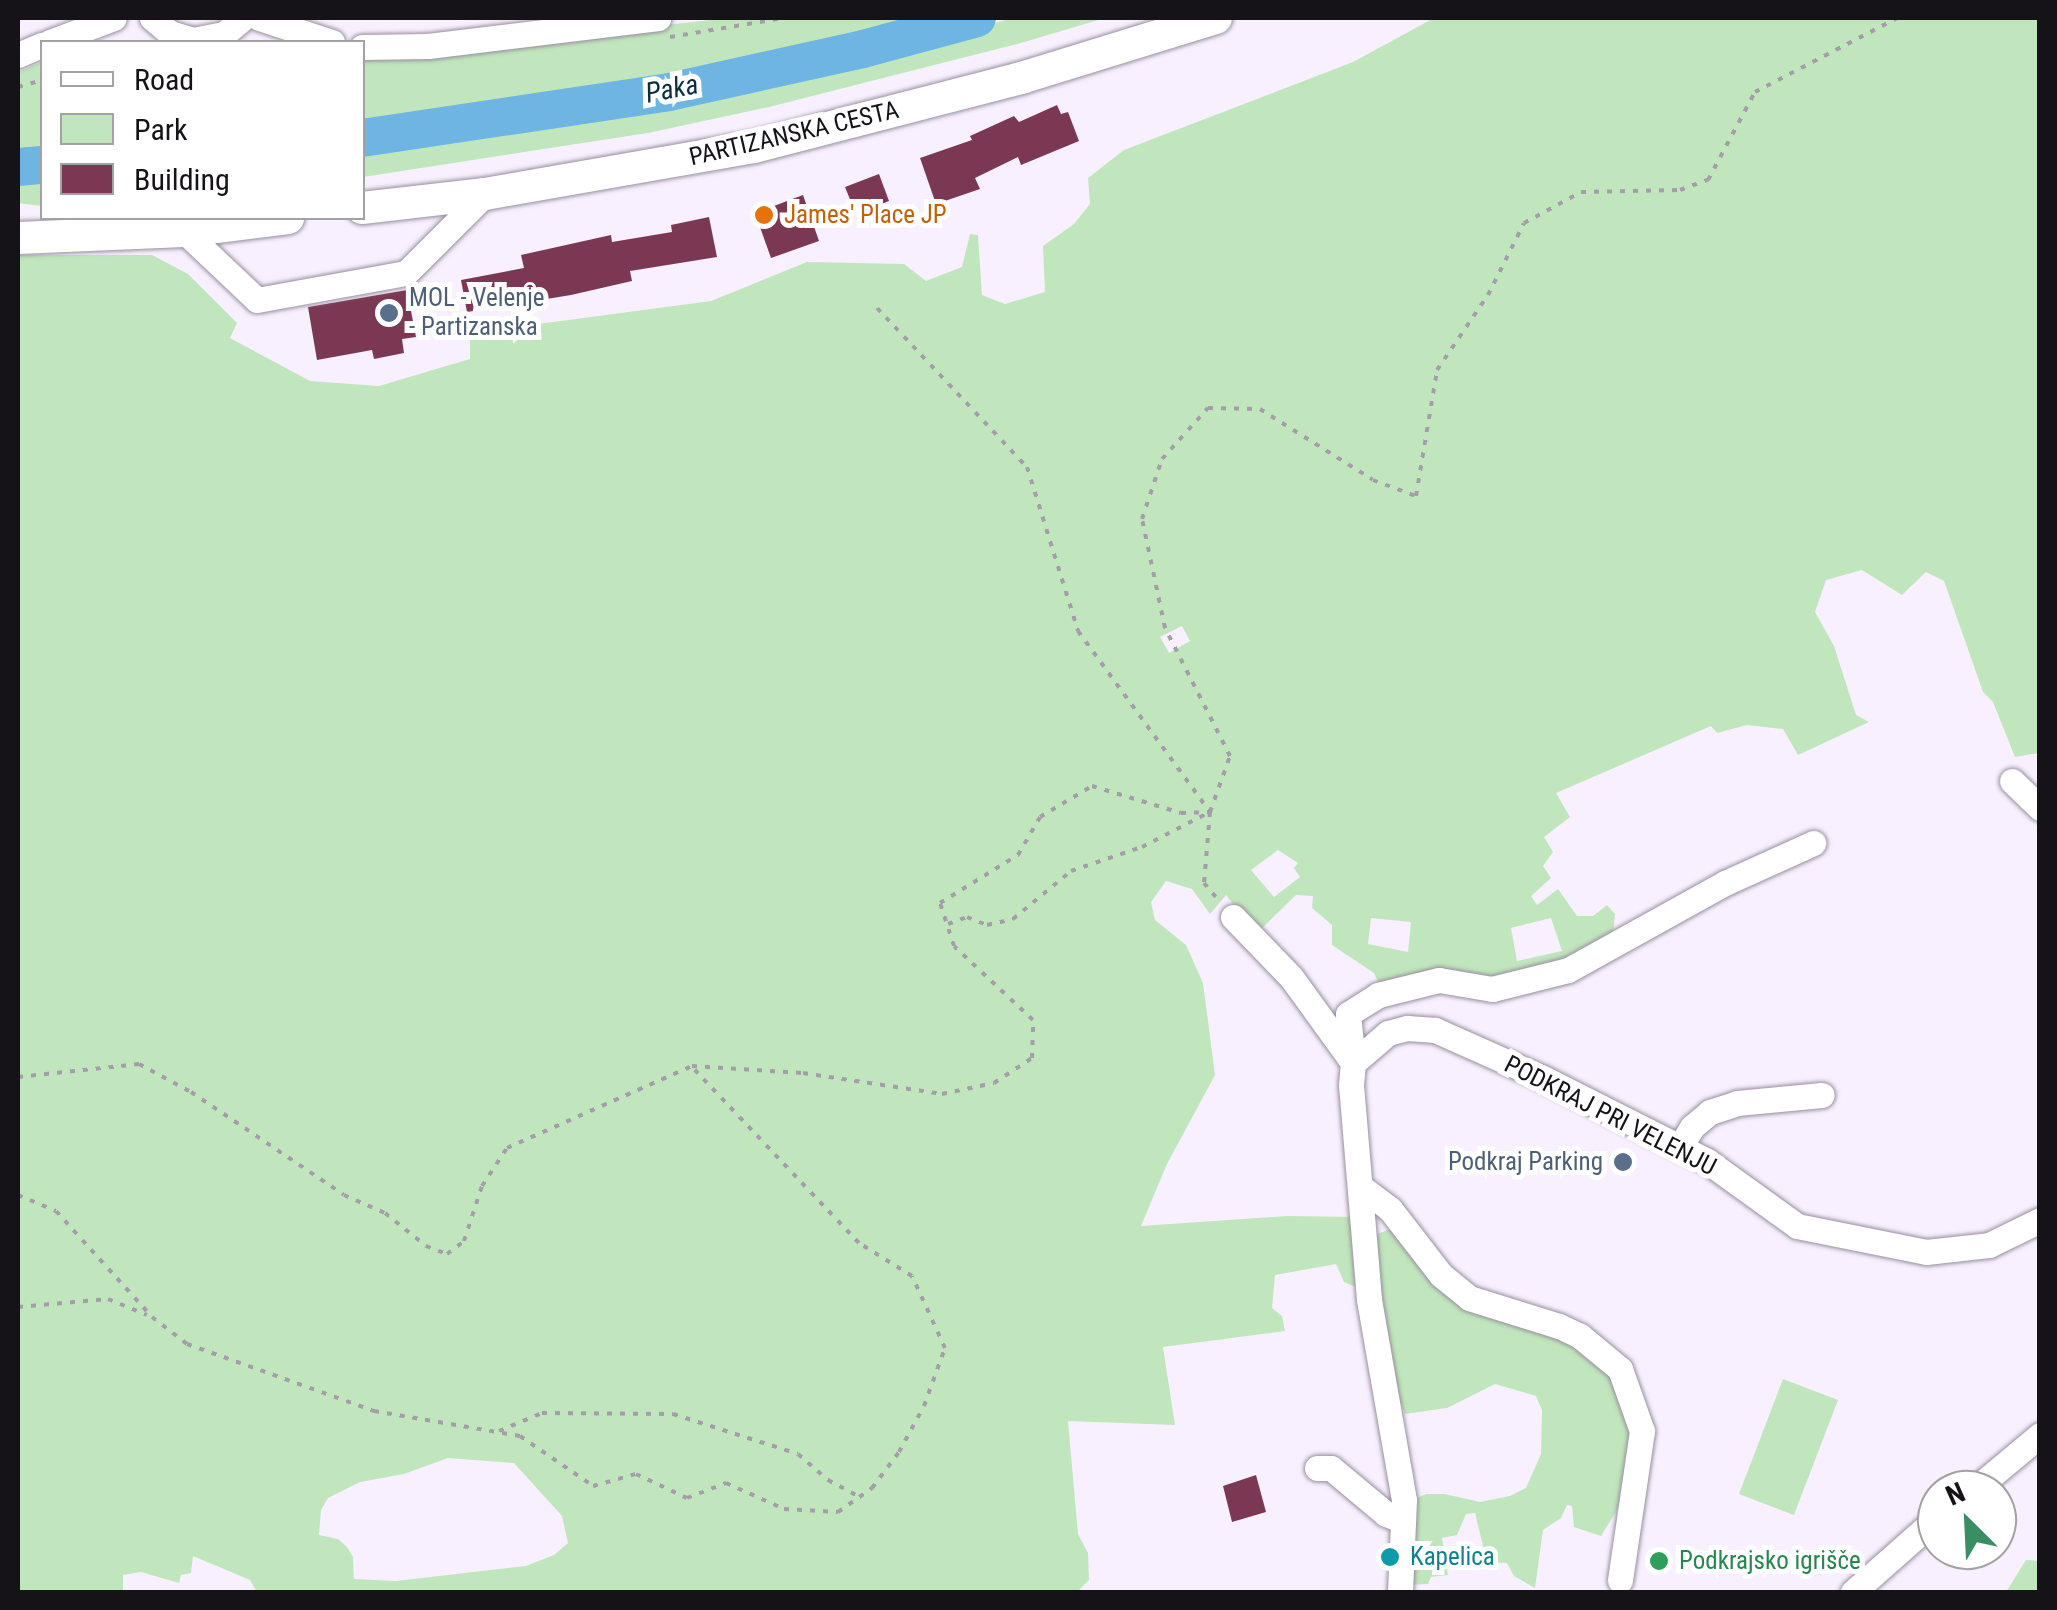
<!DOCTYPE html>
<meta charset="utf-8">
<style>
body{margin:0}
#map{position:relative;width:2057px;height:1610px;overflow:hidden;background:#f8f0ff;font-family:"Roboto Condensed",sans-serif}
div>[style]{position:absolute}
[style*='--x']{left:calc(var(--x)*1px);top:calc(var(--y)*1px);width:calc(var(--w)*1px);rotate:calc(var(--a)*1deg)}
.green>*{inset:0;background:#c1e6bd}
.river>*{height:38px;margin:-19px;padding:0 19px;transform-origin:19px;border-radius:19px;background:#6eb5e3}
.building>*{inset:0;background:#7b3853}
.path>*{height:4px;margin-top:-2px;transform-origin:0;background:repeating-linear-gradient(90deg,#a49ea9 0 5px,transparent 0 13px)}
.roads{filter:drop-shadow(0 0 2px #978f9d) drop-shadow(0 0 2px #978f9d)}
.minor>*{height:25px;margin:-12.5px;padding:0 12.5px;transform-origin:12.5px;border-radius:12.5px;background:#fff}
.major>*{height:32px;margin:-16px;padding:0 16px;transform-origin:16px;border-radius:16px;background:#fff}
.dots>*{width:28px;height:28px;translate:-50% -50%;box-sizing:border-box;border:5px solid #fff;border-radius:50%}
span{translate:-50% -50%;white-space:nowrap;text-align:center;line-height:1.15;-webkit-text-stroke:10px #fff;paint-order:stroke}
.street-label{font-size:25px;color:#161318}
.food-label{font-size:25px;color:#c56008}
.left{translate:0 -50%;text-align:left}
.service-label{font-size:25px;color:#4e5e75}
.right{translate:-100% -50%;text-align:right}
.culture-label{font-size:25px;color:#0d838f}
.leisure-label{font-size:25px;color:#27864d}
.water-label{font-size:28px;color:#0c2d40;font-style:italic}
.frame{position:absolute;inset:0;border:20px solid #161318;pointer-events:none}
.legend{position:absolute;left:40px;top:40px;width:325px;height:180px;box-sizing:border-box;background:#fff;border:2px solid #a2a1a3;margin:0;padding:12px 18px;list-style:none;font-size:30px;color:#161318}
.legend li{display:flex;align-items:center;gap:20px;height:50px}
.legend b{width:50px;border:2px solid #a2a1a3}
.north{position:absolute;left:1917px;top:1470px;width:100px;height:100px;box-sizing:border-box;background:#fff;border:2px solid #a2a1a3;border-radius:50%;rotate:336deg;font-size:28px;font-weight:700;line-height:40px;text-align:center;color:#161318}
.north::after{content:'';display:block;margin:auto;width:35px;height:45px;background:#398e62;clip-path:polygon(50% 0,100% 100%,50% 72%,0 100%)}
</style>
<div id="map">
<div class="green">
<i style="clip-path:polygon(728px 18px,952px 18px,802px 56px,657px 86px,363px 130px,363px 59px)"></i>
<i style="clip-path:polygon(1014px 18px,1105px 18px,1021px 43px,769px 107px,648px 133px,363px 177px,363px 145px,726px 89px)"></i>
<i style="clip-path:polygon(evenodd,1434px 18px,2039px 18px,2039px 753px,2015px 757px,1993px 702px,1983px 692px,1944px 581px,1926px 572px,1902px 595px,1862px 570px,1826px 580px,1815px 612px,1834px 646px,1856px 715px,1869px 722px,1798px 755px,1783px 729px,1747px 725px,1717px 733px,1711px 726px,1556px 793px,1570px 817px,1544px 837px,1553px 852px,1543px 866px,1551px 878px,1531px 896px,1537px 905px,1558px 889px,1577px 916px,1593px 916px,1607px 905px,1615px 914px,1613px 936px,1531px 973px,1381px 988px,1374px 973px,1332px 945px,1332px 925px,1312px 908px,1313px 896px,1296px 895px,1257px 933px,1226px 895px,1210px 914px,1192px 889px,1166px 881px,1151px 902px,1155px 920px,1186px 945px,1203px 983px,1215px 1075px,1167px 1164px,1141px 1226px,1288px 1216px,1356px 1217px,1356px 1287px,1344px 1282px,1336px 1264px,1275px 1275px,1272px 1308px,1282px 1316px,1285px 1331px,1163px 1347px,1175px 1425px,1068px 1421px,1078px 1534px,1088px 1553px,1089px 1580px,1077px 1592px,257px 1592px,250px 1580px,193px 1556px,191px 1573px,181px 1575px,179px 1583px,141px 1572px,123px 1575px,123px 1592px,18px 1592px,18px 255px,152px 255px,188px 274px,237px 323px,230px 338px,310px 381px,379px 386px,470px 359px,470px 333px,711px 301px,807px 262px,904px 264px,926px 281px,962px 267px,970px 234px,978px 235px,982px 295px,1005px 304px,1045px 292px,1043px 246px,1074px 224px,1090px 204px,1088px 178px,1124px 150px,1353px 62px,1434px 18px,1182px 626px,1190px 641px,1169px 653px,1160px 637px,1182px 626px,1434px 18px,1278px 850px,1298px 863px,1294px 868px,1300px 877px,1274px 897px,1251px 870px,1278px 850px,1434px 18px,1371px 918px,1411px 922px,1408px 952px,1368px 944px,1371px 918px,1434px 18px,1551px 918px,1562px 951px,1517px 961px,1511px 928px,1551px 918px,1434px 18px,448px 1458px,514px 1463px,562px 1516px,568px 1543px,554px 1555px,526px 1566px,396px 1581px,354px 1579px,353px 1557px,347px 1547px,338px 1539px,319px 1535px,321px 1510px,328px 1498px,360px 1482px,404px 1474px,448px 1458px)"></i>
<i style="clip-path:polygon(42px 62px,42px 158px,18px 160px,18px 72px)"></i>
<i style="clip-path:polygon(42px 172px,42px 206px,18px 203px,18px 173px)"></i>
<i style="clip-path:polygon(1395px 1227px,1428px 1271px,1559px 1333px,1603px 1364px,1633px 1419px,1627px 1494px,1601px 1536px,1574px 1527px,1572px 1506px,1567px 1505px,1561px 1518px,1543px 1530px,1535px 1588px,1514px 1576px,1507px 1563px,1487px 1562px,1475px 1513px,1466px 1514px,1457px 1535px,1442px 1538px,1448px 1575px,1431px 1577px,1428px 1584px,1408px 1585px,1412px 1500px,1426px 1494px,1445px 1494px,1480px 1502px,1510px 1496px,1526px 1488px,1541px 1454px,1542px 1410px,1536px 1396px,1495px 1384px,1447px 1408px,1405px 1414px,1381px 1353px,1373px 1236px)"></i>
<i style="clip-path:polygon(1783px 1379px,1838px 1400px,1794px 1515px,1739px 1494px)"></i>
<i style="clip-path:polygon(2026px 1560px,2039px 1561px,2039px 1592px,2006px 1592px)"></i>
</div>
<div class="river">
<i style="--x:362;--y:138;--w:310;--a:-8.5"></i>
<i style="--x:669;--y:92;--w:199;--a:-12.5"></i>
<i style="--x:863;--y:49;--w:118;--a:-15.2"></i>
<i style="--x:18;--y:167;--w:24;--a:-5"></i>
</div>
<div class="building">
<i style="clip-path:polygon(1057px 105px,1061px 114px,1068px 112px,1079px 141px,1021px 165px,1018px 157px,975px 178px,980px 189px,936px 204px,920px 158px,972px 140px,970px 136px,1014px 116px,1019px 122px)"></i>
<i style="clip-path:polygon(879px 174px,889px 201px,856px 214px,845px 187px)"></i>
<i style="clip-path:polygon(803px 195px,819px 241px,771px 258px,755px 213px)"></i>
<i style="clip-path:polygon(709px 217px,717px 257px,630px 271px,632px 281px,571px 295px,467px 312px,461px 280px,524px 268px,521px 255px,611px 235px,612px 242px,672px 232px,671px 225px)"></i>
<i style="clip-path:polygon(407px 290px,416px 337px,402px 339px,404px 353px,374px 359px,372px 350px,317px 360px,308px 307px)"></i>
<i style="clip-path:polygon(1256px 1475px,1266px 1512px,1232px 1522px,1223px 1486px)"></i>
</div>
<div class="path">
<i style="--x:670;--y:37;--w:116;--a:-9.5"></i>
<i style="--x:18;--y:87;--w:25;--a:-16"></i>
<i style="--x:877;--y:308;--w:219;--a:46.7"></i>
<i style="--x:1027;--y:467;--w:172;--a:72.7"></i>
<i style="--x:1078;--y:631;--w:224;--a:53.9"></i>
<i style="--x:1210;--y:812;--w:71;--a:94.8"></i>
<i style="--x:1204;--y:883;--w:23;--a:50"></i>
<i style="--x:948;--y:924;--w:20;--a:-20"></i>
<i style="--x:967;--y:917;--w:22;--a:22"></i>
<i style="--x:987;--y:925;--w:27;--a:-13"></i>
<i style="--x:1013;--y:919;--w:75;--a:-39.6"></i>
<i style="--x:1071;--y:871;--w:75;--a:-18.7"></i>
<i style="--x:1142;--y:847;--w:72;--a:-27.3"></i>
<i style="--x:18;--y:1077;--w:122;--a:-6.1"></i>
<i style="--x:139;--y:1064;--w:59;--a:28.3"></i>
<i style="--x:191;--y:1092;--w:184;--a:33.9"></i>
<i style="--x:344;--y:1195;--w:45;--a:23.7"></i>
<i style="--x:385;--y:1213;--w:53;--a:38.8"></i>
<i style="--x:426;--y:1246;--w:22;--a:21"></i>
<i style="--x:447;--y:1254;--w:21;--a:-37"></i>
<i style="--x:464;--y:1241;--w:58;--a:-71.9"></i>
<i style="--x:482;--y:1186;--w:45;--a:-56.7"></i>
<i style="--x:507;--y:1148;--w:202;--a:-23.9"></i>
<i style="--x:692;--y:1066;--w:111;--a:3.6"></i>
<i style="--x:803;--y:1073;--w:141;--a:8.6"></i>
<i style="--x:942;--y:1094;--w:53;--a:-11.9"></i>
<i style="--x:994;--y:1083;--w:45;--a:-33.3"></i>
<i style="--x:1032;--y:1058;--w:38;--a:-88"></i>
<i style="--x:1033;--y:1020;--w:108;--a:-136.9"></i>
<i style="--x:954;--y:946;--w:45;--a:-108"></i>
<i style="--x:940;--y:903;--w:92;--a:-31.6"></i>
<i style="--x:1018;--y:855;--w:44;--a:-59.9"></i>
<i style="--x:1040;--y:817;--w:61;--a:-30.8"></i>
<i style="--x:1092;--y:786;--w:93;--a:16.9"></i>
<i style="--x:1181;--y:813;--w:29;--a:-2"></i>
<i style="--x:1210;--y:812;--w:59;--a:-70.3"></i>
<i style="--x:1230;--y:756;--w:144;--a:-116.9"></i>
<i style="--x:1165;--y:628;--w:111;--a:-101.9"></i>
<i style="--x:1142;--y:519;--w:63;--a:-71.6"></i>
<i style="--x:1162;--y:459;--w:69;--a:-48"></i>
<i style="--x:1208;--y:408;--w:52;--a:1.1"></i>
<i style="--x:1260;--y:409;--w:133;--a:32.1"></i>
<i style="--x:1373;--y:480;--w:46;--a:20.4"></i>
<i style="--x:1416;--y:496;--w:128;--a:-80.5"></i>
<i style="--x:1437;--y:370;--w:91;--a:-55.8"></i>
<i style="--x:1488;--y:295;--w:80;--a:-63.4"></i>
<i style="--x:1524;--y:223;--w:65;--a:-28.5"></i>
<i style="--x:1581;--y:192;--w:99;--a:-1.2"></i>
<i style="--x:1680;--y:190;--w:30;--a:-20"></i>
<i style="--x:1708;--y:180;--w:100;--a:-61.9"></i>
<i style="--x:1755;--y:92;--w:160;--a:-27.5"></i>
<i style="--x:18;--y:1195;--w:41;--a:22.8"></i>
<i style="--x:56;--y:1211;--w:143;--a:47.8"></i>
<i style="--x:152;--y:1317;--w:44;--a:37.6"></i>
<i style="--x:187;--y:1344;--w:199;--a:19.7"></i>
<i style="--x:374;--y:1411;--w:148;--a:9.7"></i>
<i style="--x:520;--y:1436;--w:88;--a:34.4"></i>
<i style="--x:593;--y:1486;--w:45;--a:-15.6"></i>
<i style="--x:636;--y:1474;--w:56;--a:25.2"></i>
<i style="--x:687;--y:1498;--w:42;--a:-21"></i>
<i style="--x:726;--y:1483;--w:64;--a:24.1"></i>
<i style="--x:784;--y:1509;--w:54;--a:3.2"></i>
<i style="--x:838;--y:1512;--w:42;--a:-35.2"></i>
<i style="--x:872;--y:1488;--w:45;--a:-53.1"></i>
<i style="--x:899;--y:1452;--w:52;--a:-61.5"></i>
<i style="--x:924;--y:1406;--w:62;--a:-70.1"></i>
<i style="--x:945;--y:1348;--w:79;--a:-114.6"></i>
<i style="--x:912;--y:1276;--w:62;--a:-148.1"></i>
<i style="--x:859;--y:1243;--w:243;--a:-133.5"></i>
<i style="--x:18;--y:1307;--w:90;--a:-5.1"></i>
<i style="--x:108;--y:1299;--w:42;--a:22.3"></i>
<i style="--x:499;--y:1431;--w:47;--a:-22.7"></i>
<i style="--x:542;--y:1413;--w:131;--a:0.4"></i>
<i style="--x:673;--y:1414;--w:131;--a:17.7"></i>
<i style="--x:798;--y:1454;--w:40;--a:41"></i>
<i style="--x:828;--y:1480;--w:36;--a:28"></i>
</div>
<div class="roads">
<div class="minor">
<i style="--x:152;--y:18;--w:23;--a:40"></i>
<i style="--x:170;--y:33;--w:24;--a:17"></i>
<i style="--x:193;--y:40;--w:32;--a:-11"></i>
<i style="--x:224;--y:34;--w:25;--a:-40"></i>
<i style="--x:259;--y:18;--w:77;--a:18.2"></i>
<i style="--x:50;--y:42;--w:68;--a:-20.6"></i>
<i style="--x:362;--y:47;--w:66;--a:-0.9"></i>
<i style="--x:428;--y:46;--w:232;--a:-6.9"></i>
<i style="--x:18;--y:55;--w:26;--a:-23"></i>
<i style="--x:185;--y:218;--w:13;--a:94"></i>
<i style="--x:184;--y:231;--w:100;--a:43.4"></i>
<i style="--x:257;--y:300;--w:151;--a:-10.3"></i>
<i style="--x:406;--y:273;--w:112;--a:-45"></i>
<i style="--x:2012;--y:781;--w:39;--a:44"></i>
<i style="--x:1233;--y:917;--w:83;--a:46"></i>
<i style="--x:1291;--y:977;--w:102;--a:54.1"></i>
<i style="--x:1353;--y:1063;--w:49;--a:-95.8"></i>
<i style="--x:1348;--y:1014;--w:36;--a:-32"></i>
<i style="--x:1378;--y:995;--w:63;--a:-13.8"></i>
<i style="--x:1439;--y:980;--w:54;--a:9.6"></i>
<i style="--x:1492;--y:989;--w:78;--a:-14"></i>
<i style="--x:1568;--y:970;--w:179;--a:-29"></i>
<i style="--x:1725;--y:883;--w:97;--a:-24.4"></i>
<i style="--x:1680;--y:1147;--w:23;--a:-59"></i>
<i style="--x:1692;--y:1127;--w:23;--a:-40"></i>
<i style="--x:1710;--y:1112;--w:28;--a:-18"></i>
<i style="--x:1737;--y:1103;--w:85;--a:-5.4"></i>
<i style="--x:1362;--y:1188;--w:35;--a:37"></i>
<i style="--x:1390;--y:1209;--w:83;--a:52.3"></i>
<i style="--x:1441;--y:1275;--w:36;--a:39"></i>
<i style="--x:1469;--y:1298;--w:94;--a:17.3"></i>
<i style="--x:1559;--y:1326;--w:23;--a:25"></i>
<i style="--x:1580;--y:1336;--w:52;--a:39.5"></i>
<i style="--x:1620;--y:1369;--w:66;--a:70.5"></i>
<i style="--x:1642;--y:1431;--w:151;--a:98.4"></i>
<i style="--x:1317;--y:1468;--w:14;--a:0"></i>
<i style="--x:1331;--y:1468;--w:72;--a:39.9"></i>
<i style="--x:1386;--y:1514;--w:18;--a:22"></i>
<i style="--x:1974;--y:1490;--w:86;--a:-39.8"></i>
<i style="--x:1400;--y:1592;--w:92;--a:-87.5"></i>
<i style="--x:1404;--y:1500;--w:204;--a:-99.9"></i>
<i style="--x:1369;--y:1299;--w:215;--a:-94.8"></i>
<i style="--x:1351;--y:1085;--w:22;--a:-85"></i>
<i style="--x:1353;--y:1063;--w:46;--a:-40.6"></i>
<i style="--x:1388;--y:1033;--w:20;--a:-15"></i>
<i style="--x:1407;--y:1028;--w:28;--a:4"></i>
<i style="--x:1435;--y:1030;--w:120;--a:24"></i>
<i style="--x:1545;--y:1079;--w:182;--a:26.8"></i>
<i style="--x:1707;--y:1161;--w:111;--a:35.8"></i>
<i style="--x:1797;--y:1226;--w:132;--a:11.4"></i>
<i style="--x:1926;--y:1252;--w:63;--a:-6.3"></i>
<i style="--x:1989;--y:1245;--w:57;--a:-26.1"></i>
<i style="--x:1853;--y:1592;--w:112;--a:-41.4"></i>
</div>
<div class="major">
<i style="--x:362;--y:208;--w:124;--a:-6.5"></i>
<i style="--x:485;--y:194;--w:273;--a:-9.9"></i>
<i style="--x:754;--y:147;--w:276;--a:-14.5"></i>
<i style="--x:1021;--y:78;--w:204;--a:-17.1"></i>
<i style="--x:18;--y:238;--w:166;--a:-2.4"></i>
<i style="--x:184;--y:231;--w:105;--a:-7.1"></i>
</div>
</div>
<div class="dots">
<i style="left:764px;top:215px;background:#e8710a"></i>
<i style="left:389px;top:313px;background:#5c6f8a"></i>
<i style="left:1623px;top:1162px;background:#5c6f8a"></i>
<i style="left:1390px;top:1557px;background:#0f9aa8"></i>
<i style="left:1659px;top:1561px;background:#2e9e5b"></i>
</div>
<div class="street-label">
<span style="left:794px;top:134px;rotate:-13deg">PARTIZANSKA CESTA</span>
<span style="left:1610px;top:1116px;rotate:27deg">PODKRAJ PRI VELENJU</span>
</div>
<div class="food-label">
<span class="left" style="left:784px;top:215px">James' Place JP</span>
</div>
<div class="service-label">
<span class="left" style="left:409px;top:313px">MOL - Velenje<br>- Partizanska</span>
<span class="right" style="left:1603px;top:1162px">Podkraj Parking</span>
</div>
<div class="culture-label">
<span class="left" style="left:1410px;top:1557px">Kapelica</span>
</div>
<div class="leisure-label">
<span class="left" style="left:1679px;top:1561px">Podkrajsko igrišče</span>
</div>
<div class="water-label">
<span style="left:672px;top:89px;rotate:-11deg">Paka</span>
</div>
<div class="frame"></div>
<ul class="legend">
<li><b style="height:12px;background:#fff"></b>Road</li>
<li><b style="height:28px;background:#c1e6bd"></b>Park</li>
<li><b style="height:28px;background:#7b3853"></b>Building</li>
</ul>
<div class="north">N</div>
</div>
